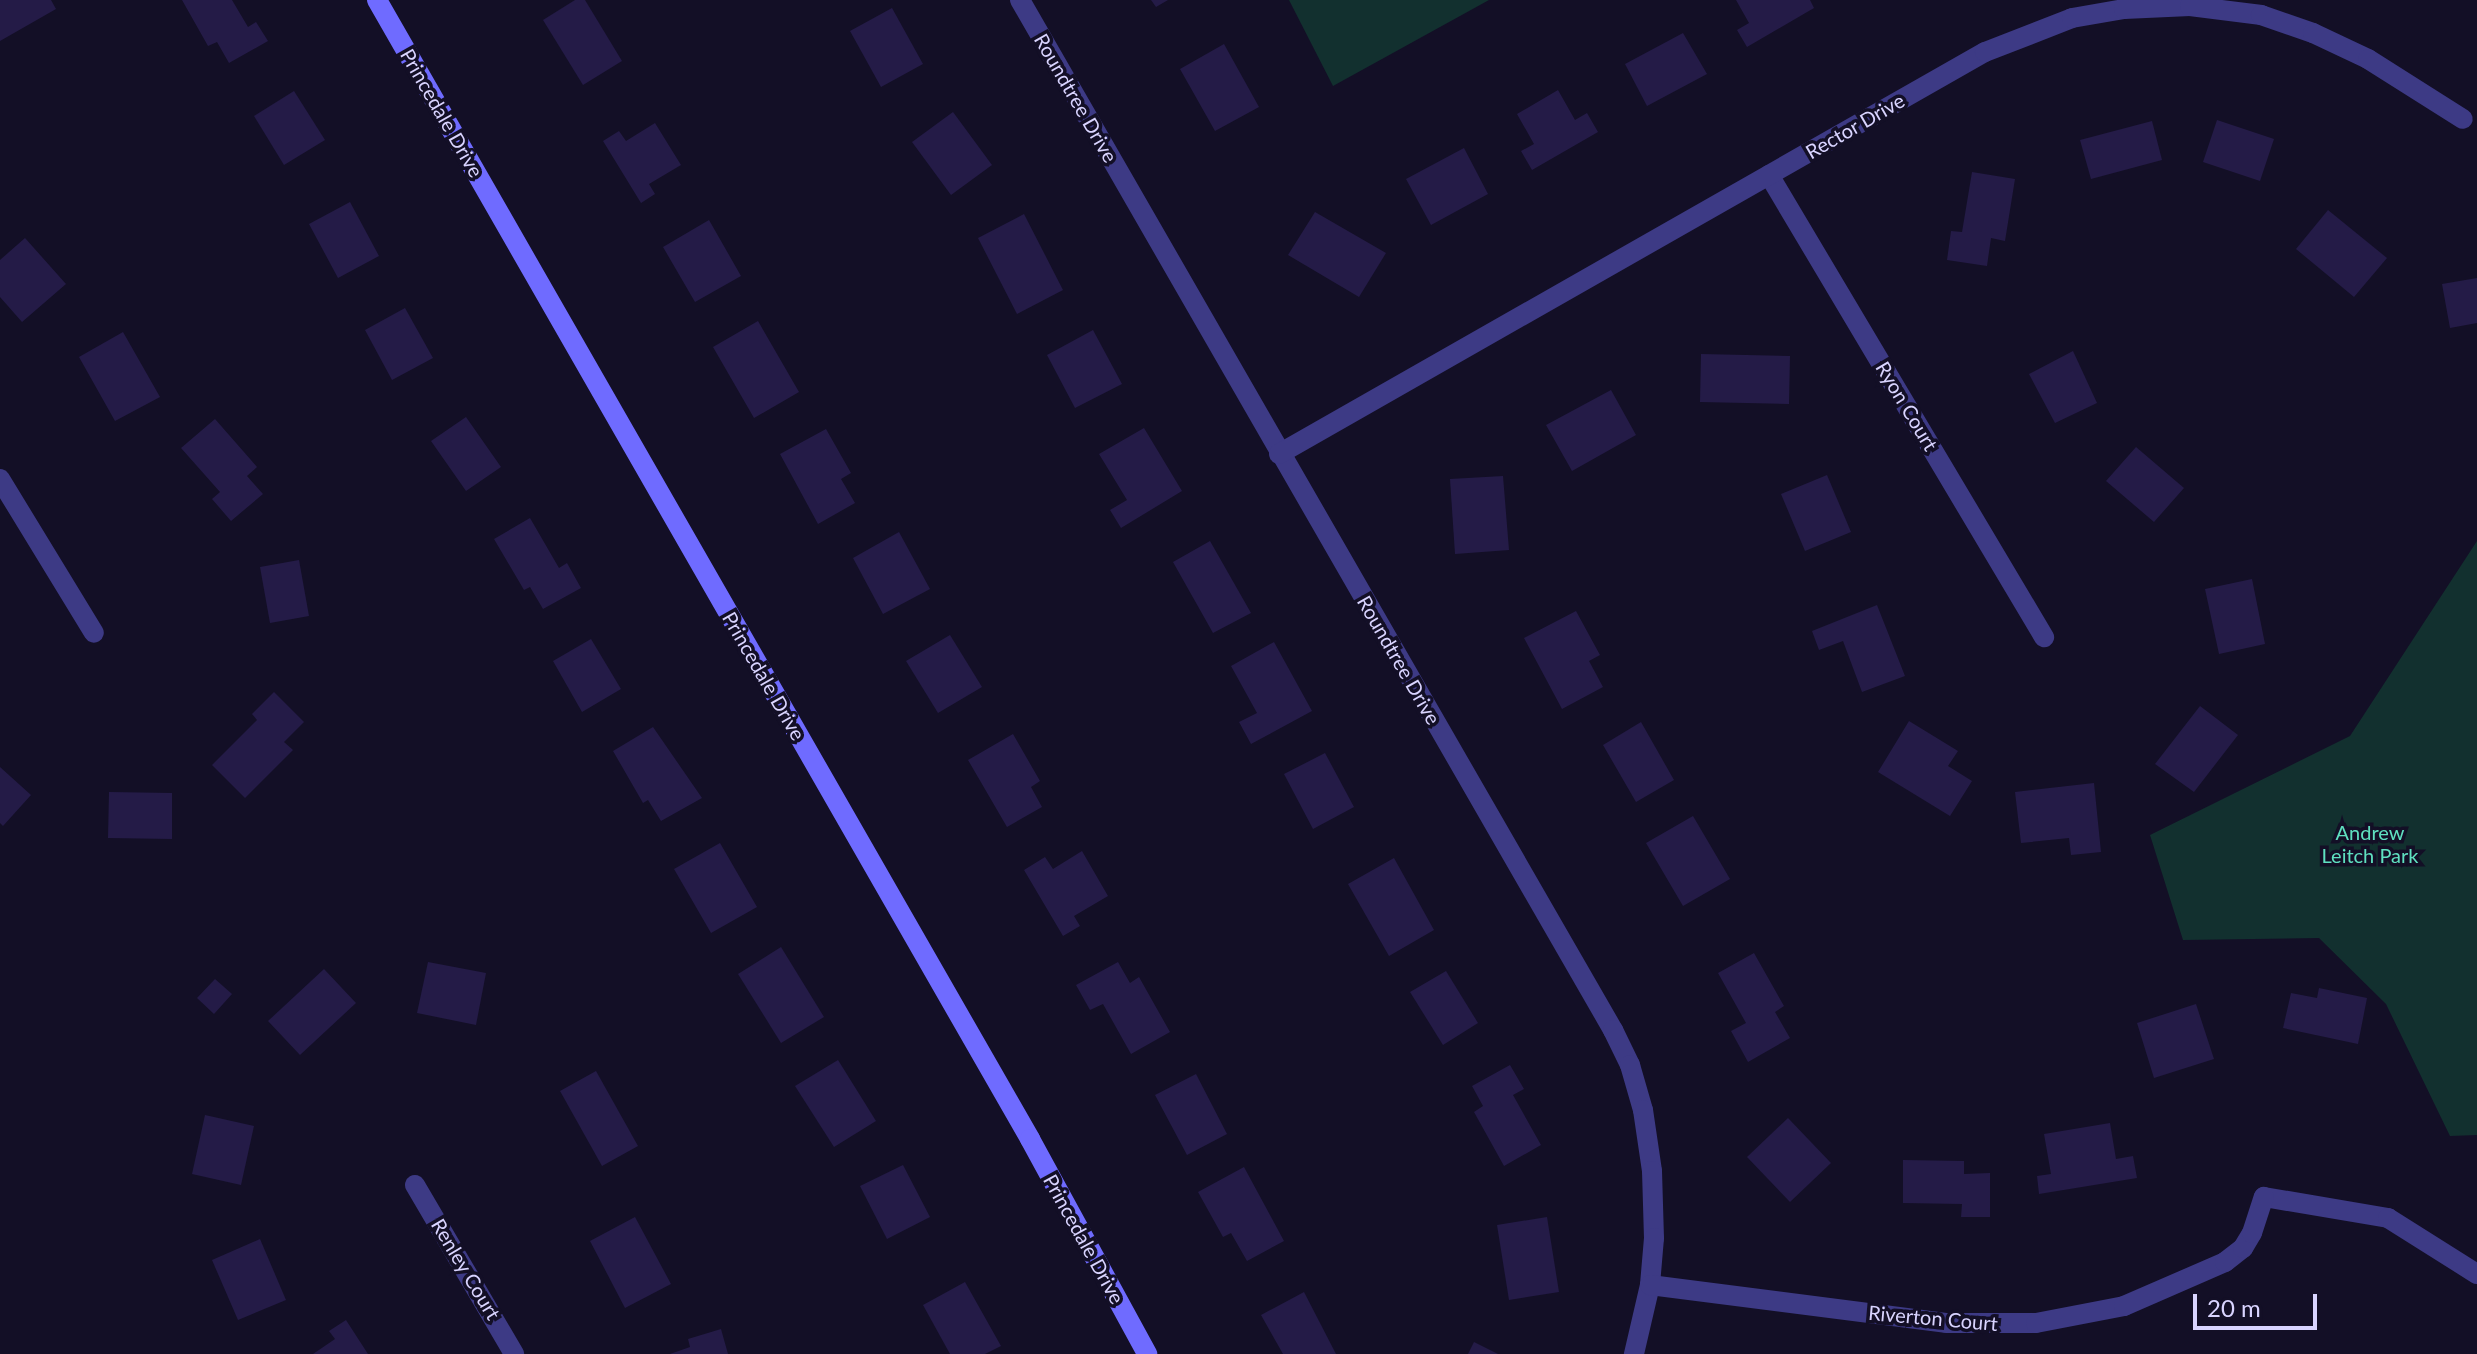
<!DOCTYPE html>
<style>
body{margin:0}
#map{position:relative;width:2477px;height:1354px;overflow:hidden;background:#130f26;font-family:Lato,sans-serif}
div>[style]{position:absolute}
[style*='--x']{left:calc(var(--x)*1px);top:calc(var(--y)*1px);width:calc(var(--w)*1px);rotate:calc(var(--a)*1deg)}
.green>*{inset:0;background:#12302f}
.building>*{inset:0;background:#241b47}
.lane>*{height:20px;margin:-10px;padding:0 10px;transform-origin:10px;border-radius:10px;background:#3d3a85}
.street>*{height:20px;margin:-10px;padding:0 10px;transform-origin:10px;border-radius:10px;background:#3d3a85}
.secondary>*{height:20px;margin:-10px;padding:0 10px;transform-origin:10px;border-radius:10px;background:#6f6bff}
span{translate:-50% -50%;white-space:nowrap;text-align:center;line-height:1.15;-webkit-text-stroke:7px #130f26;paint-order:stroke}
.street-label{font-size:20px;color:#d9d4ff}
.park-label{font-size:20px;color:#5fe0c0}
.scale{position:absolute;left:2193px;top:1294px;width:124px;height:36px;box-sizing:border-box;border:4px solid #d9d4ff;border-top:0;padding-left:10px;font-size:24px;line-height:28px;white-space:nowrap;color:#d9d4ff;-webkit-text-stroke:6px #130f26;paint-order:stroke}
</style>
<div id="map">
<div class="green">
<i style="clip-path:polygon(1289px 0,1489px 0,1333px 86px)"></i>
<i style="clip-path:polygon(2477px 541px,2477px 1135px,2450px 1136px,2386px 1004px,2319px 938px,2183px 940px,2150px 835px,2350px 736px)"></i>
</div>
<div class="building">
<i style="clip-path:polygon(0 0,51px 0,56px 9px,0 41px)"></i>
<i style="clip-path:polygon(182px 0,232px 0,248px 27px,256px 22px,268px 41px,229px 63px,217px 42px,208px 46px)"></i>
<i style="clip-path:polygon(575px 0,585px 0,622px 61px,583px 85px,543px 20px)"></i>
<i style="clip-path:polygon(1151px 0,1168px 0,1156px 7px)"></i>
<i style="clip-path:polygon(1736px 0,1810px 0,1814px 8px,1747px 47px,1737px 30px,1749px 23px)"></i>
<i style="clip-path:polygon(892px 8px,923px 64px,881px 87px,850px 31px)"></i>
<i style="clip-path:polygon(1683px 33px,1707px 74px,1647px 106px,1625px 64px)"></i>
<i style="clip-path:polygon(1224px 44px,1259px 107px,1215px 131px,1180px 69px)"></i>
<i style="clip-path:polygon(1558px 90px,1575px 120px,1587px 113px,1598px 132px,1532px 170px,1521px 151px,1534px 144px,1517px 114px)"></i>
<i style="clip-path:polygon(294px 91px,325px 140px,284px 165px,254px 116px)"></i>
<i style="clip-path:polygon(953px 112px,992px 165px,951px 195px,912px 142px)"></i>
<i style="clip-path:polygon(2217px 120px,2274px 139px,2260px 181px,2203px 162px)"></i>
<i style="clip-path:polygon(2152px 121px,2162px 160px,2091px 179px,2080px 140px)"></i>
<i style="clip-path:polygon(655px 123px,681px 165px,649px 184px,655px 194px,641px 203px,603px 141px,619px 131px,626px 141px)"></i>
<i style="clip-path:polygon(1464px 148px,1488px 194px,1431px 225px,1406px 179px)"></i>
<i style="clip-path:polygon(1972px 172px,2015px 179px,2005px 241px,1991px 238px,1987px 266px,1947px 260px,1951px 231px,1962px 232px)"></i>
<i style="clip-path:polygon(350px 202px,379px 256px,338px 278px,309px 224px)"></i>
<i style="clip-path:polygon(2328px 210px,2387px 258px,2354px 297px,2296px 249px)"></i>
<i style="clip-path:polygon(1315px 212px,1386px 253px,1359px 297px,1288px 255px)"></i>
<i style="clip-path:polygon(1024px 214px,1063px 290px,1017px 314px,978px 238px)"></i>
<i style="clip-path:polygon(709px 220px,741px 276px,695px 302px,663px 247px)"></i>
<i style="clip-path:polygon(25px 238px,66px 284px,22px 322px,0 297px,0 260px)"></i>
<i style="clip-path:polygon(2477px 278px,2477px 323px,2450px 328px,2442px 284px)"></i>
<i style="clip-path:polygon(405px 308px,433px 358px,392px 380px,365px 330px)"></i>
<i style="clip-path:polygon(758px 321px,799px 392px,754px 418px,713px 347px)"></i>
<i style="clip-path:polygon(1093px 330px,1122px 384px,1075px 408px,1047px 355px)"></i>
<i style="clip-path:polygon(123px 332px,160px 397px,115px 421px,79px 357px)"></i>
<i style="clip-path:polygon(2073px 351px,2097px 403px,2055px 423px,2029px 374px)"></i>
<i style="clip-path:polygon(1701px 354px,1790px 356px,1789px 404px,1700px 402px)"></i>
<i style="clip-path:polygon(1611px 390px,1636px 435px,1572px 471px,1546px 425px)"></i>
<i style="clip-path:polygon(466px 417px,501px 467px,466px 491px,431px 441px)"></i>
<i style="clip-path:polygon(215px 419px,257px 467px,247px 476px,263px 494px,231px 521px,212px 499px,220px 492px,181px 448px)"></i>
<i style="clip-path:polygon(1144px 428px,1182px 491px,1121px 528px,1110px 510px,1127px 500px,1099px 454px)"></i>
<i style="clip-path:polygon(826px 429px,851px 473px,841px 479px,855px 503px,818px 524px,780px 454px)"></i>
<i style="clip-path:polygon(2136px 447px,2184px 488px,2154px 522px,2106px 481px)"></i>
<i style="clip-path:polygon(1827px 475px,1851px 532px,1805px 551px,1781px 494px)"></i>
<i style="clip-path:polygon(1503px 476px,1509px 550px,1455px 554px,1450px 479px)"></i>
<i style="clip-path:polygon(530px 518px,559px 568px,567px 563px,581px 588px,543px 609px,530px 587px,524px 590px,494px 539px)"></i>
<i style="clip-path:polygon(899px 532px,930px 589px,883px 614px,853px 558px)"></i>
<i style="clip-path:polygon(1210px 541px,1251px 613px,1213px 633px,1173px 562px)"></i>
<i style="clip-path:polygon(299px 560px,309px 616px,270px 623px,260px 567px)"></i>
<i style="clip-path:polygon(2252px 579px,2265px 644px,2219px 654px,2205px 589px)"></i>
<i style="clip-path:polygon(1877px 605px,1905px 676px,1862px 692px,1843px 641px,1819px 650px,1812px 631px)"></i>
<i style="clip-path:polygon(1576px 611px,1600px 655px,1589px 661px,1603px 687px,1562px 709px,1524px 638px)"></i>
<i style="clip-path:polygon(950px 635px,982px 687px,938px 713px,906px 661px)"></i>
<i style="clip-path:polygon(591px 639px,621px 689px,582px 712px,553px 661px)"></i>
<i style="clip-path:polygon(1274px 642px,1312px 711px,1251px 744px,1239px 722px,1257px 713px,1231px 666px)"></i>
<i style="clip-path:polygon(274px 692px,304px 722px,284px 742px,293px 750px,245px 798px,212px 765px,257px 720px,252px 714px)"></i>
<i style="clip-path:polygon(2200px 706px,2238px 735px,2194px 792px,2155px 764px)"></i>
<i style="clip-path:polygon(1909px 721px,1958px 751px,1948px 766px,1972px 781px,1950px 816px,1878px 772px)"></i>
<i style="clip-path:polygon(1641px 722px,1674px 780px,1636px 802px,1603px 745px)"></i>
<i style="clip-path:polygon(653px 727px,702px 798px,661px 821px,648px 800px,643px 803px,613px 751px)"></i>
<i style="clip-path:polygon(1013px 734px,1040px 781px,1031px 787px,1042px 807px,1007px 827px,968px 760px)"></i>
<i style="clip-path:polygon(1325px 753px,1354px 807px,1313px 829px,1284px 774px)"></i>
<i style="clip-path:polygon(0 767px,31px 795px,3px 826px,0 823px)"></i>
<i style="clip-path:polygon(2094px 783px,2101px 852px,2071px 855px,2069px 838px,2021px 843px,2015px 792px)"></i>
<i style="clip-path:polygon(109px 792px,172px 793px,172px 839px,108px 838px)"></i>
<i style="clip-path:polygon(1693px 816px,1730px 879px,1683px 906px,1646px 843px)"></i>
<i style="clip-path:polygon(720px 843px,757px 907px,711px 933px,674px 869px)"></i>
<i style="clip-path:polygon(1082px 851px,1108px 896px,1074px 916px,1080px 926px,1063px 936px,1024px 870px,1045px 857px,1053px 869px)"></i>
<i style="clip-path:polygon(1394px 858px,1434px 930px,1389px 956px,1348px 884px)"></i>
<i style="clip-path:polygon(781px 947px,824px 1017px,781px 1043px,738px 974px)"></i>
<i style="clip-path:polygon(1754px 953px,1784px 1006px,1775px 1012px,1790px 1038px,1748px 1062px,1731px 1031px,1746px 1023px,1718px 973px)"></i>
<i style="clip-path:polygon(428px 962px,486px 973px,476px 1025px,417px 1013px)"></i>
<i style="clip-path:polygon(1118px 962px,1130px 983px,1139px 977px,1170px 1032px,1131px 1054px,1103px 1004px,1090px 1010px,1076px 985px)"></i>
<i style="clip-path:polygon(324px 969px,356px 1003px,300px 1055px,268px 1021px)"></i>
<i style="clip-path:polygon(1446px 971px,1478px 1023px,1443px 1045px,1410px 992px)"></i>
<i style="clip-path:polygon(215px 979px,232px 994px,214px 1014px,197px 998px)"></i>
<i style="clip-path:polygon(2319px 988px,2367px 998px,2358px 1044px,2283px 1028px,2291px 993px,2317px 998px)"></i>
<i style="clip-path:polygon(2196px 1004px,2214px 1059px,2154px 1078px,2137px 1023px)"></i>
<i style="clip-path:polygon(838px 1060px,876px 1121px,834px 1147px,795px 1086px)"></i>
<i style="clip-path:polygon(1510px 1065px,1524px 1089px,1513px 1095px,1541px 1145px,1504px 1166px,1474px 1112px,1483px 1106px,1472px 1086px)"></i>
<i style="clip-path:polygon(596px 1071px,638px 1146px,602px 1166px,560px 1091px)"></i>
<i style="clip-path:polygon(1196px 1074px,1227px 1134px,1187px 1155px,1155px 1095px)"></i>
<i style="clip-path:polygon(205px 1115px,254px 1126px,241px 1185px,192px 1174px)"></i>
<i style="clip-path:polygon(1788px 1118px,1831px 1163px,1790px 1202px,1747px 1157px)"></i>
<i style="clip-path:polygon(2110px 1123px,2116px 1159px,2133px 1156px,2137px 1178px,2039px 1194px,2037px 1176px,2051px 1174px,2044px 1134px)"></i>
<i style="clip-path:polygon(1903px 1160px,1964px 1161px,1964px 1174px,1990px 1173px,1990px 1217px,1961px 1217px,1962px 1204px,1903px 1203px)"></i>
<i style="clip-path:polygon(903px 1165px,930px 1217px,887px 1239px,860px 1186px)"></i>
<i style="clip-path:polygon(1244px 1167px,1284px 1241px,1247px 1261px,1231px 1233px,1223px 1237px,1198px 1192px)"></i>
<i style="clip-path:polygon(635px 1217px,671px 1284px,625px 1308px,590px 1241px)"></i>
<i style="clip-path:polygon(1547px 1217px,1559px 1292px,1509px 1300px,1497px 1225px)"></i>
<i style="clip-path:polygon(260px 1239px,286px 1300px,238px 1320px,212px 1260px)"></i>
<i style="clip-path:polygon(965px 1282px,1001px 1346px,985px 1354px,950px 1354px,923px 1305px)"></i>
<i style="clip-path:polygon(1304px 1292px,1336px 1354px,1283px 1354px,1261px 1315px)"></i>
<i style="clip-path:polygon(346px 1320px,368px 1354px,313px 1354px,335px 1339px,329px 1331px)"></i>
<i style="clip-path:polygon(721px 1329px,728px 1354px,670px 1354px,690px 1347px,688px 1339px)"></i>
<i style="clip-path:polygon(1474px 1342px,1498px 1354px,1468px 1354px)"></i>
</div>
<div class="lane">
<i style="--x:2264;--y:1197;--w:126;--a:9.6"></i>
<i style="--x:2388;--y:1218;--w:105;--a:32.2"></i>
</div>
<div class="street">
<i style="--x:1020;--y:0;--w:1189;--a:60.07"></i>
<i style="--x:1613;--y:1030;--w:39;--a:64"></i>
<i style="--x:1630;--y:1065;--w:47;--a:73.9"></i>
<i style="--x:1643;--y:1110;--w:62;--a:81.6"></i>
<i style="--x:1652;--y:1171;--w:67;--a:88.3"></i>
<i style="--x:1654;--y:1238;--w:47;--a:94.9"></i>
<i style="--x:1650;--y:1285;--w:71;--a:103.1"></i>
<i style="--x:1769;--y:175;--w:538;--a:59.24"></i>
<i style="--x:1279;--y:454;--w:812;--a:-29.66"></i>
<i style="--x:1985;--y:52;--w:93;--a:-21.3"></i>
<i style="--x:2072;--y:18;--w:53;--a:-9.8"></i>
<i style="--x:2124;--y:9;--w:66;--a:-2.6"></i>
<i style="--x:2190;--y:6;--w:72;--a:7.2"></i>
<i style="--x:2261;--y:15;--w:55;--a:19.1"></i>
<i style="--x:2313;--y:33;--w:61;--a:25.3"></i>
<i style="--x:2368;--y:59;--w:112;--a:32.3"></i>
<i style="--x:0;--y:479;--w:180;--a:58.6"></i>
<i style="--x:415;--y:1185;--w:196;--a:59.6"></i>
<i style="--x:1650;--y:1285;--w:298;--a:7.3"></i>
<i style="--x:1946;--y:1323;--w:90;--a:0"></i>
<i style="--x:2036;--y:1323;--w:90;--a:-10.9"></i>
<i style="--x:2124;--y:1306;--w:110;--a:-23.5"></i>
<i style="--x:2225;--y:1262;--w:23;--a:-38"></i>
<i style="--x:2243;--y:1248;--w:17;--a:-59"></i>
<i style="--x:2252;--y:1233;--w:38;--a:-72"></i>
</div>
<div class="secondary">
<i style="--x:377;--y:0;--w:1313;--a:60.17"></i>
<i style="--x:1030;--y:1139;--w:245;--a:61.4"></i>
</div>
<div class="street-label">
<span style="left:1076px;top:98px;rotate:60deg">Roundtree Drive</span>
<span style="left:442px;top:113px;rotate:60deg">Princedale Drive</span>
<span style="left:1855px;top:126px;rotate:-30deg">Rector Drive</span>
<span style="left:1907px;top:406px;rotate:59deg">Ryon Court</span>
<span style="left:1399px;top:660px;rotate:60deg">Roundtree Drive</span>
<span style="left:764px;top:676px;rotate:60deg">Princedale Drive</span>
<span style="left:1084px;top:1239px;rotate:61deg">Princedale Drive</span>
<span style="left:466px;top:1269px;rotate:59deg">Renley Court</span>
<span style="left:1933px;top:1318px;rotate:5deg">Riverton Court</span>
</div>
<div class="park-label">
<span style="left:2370px;top:844px">Andrew<br>Leitch Park</span>
</div>
<div class="scale">20 m</div>
</div>
